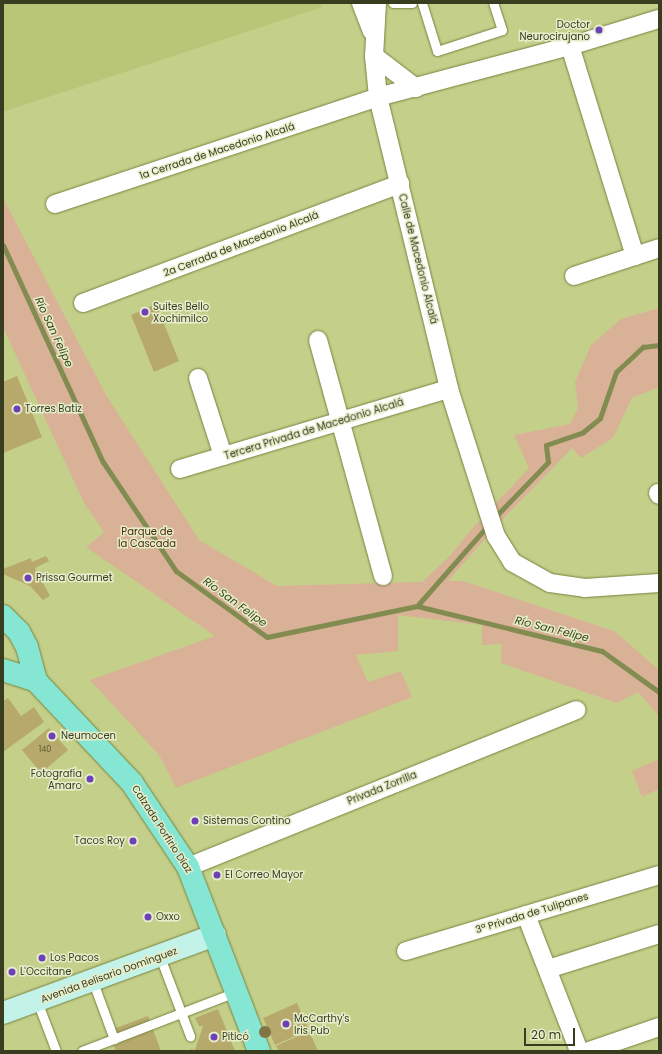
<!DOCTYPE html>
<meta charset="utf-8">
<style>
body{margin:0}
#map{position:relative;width:662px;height:1054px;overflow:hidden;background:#c4d08a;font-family:Poppins,sans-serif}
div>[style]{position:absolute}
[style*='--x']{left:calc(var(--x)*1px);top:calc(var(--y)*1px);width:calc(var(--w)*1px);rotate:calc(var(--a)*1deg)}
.built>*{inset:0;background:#b9c678}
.green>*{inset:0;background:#d8b196}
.stream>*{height:5px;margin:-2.5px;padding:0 2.5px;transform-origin:2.5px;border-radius:2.5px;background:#828c51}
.building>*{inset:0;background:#b7a96c}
.roads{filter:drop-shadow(0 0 1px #79833f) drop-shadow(0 0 1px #79833f)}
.lane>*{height:9px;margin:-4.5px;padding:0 4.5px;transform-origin:4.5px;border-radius:4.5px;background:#fff}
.street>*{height:18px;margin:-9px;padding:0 9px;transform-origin:9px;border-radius:9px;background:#fff}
.secondary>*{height:22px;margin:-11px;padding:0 11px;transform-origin:11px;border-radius:11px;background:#c3f2e9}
.primary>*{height:22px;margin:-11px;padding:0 11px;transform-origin:11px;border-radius:11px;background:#86e6d4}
.trees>*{width:12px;height:12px;margin:-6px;border-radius:50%;background:#827444}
.dots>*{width:11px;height:11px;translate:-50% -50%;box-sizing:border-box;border:2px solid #e6edca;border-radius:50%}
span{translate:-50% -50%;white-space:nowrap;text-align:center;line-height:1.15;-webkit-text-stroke:3px #e6edca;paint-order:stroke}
.number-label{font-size:8px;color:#585833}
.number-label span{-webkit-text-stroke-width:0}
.poi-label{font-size:10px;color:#383d20}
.right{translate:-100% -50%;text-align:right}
.left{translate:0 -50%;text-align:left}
.street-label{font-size:10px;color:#383d20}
.park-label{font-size:10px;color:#4c280b}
.water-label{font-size:11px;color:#3d4416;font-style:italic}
.frame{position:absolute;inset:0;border:4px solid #383d20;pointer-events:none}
.scale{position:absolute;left:524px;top:1028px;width:51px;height:18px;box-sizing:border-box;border:2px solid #383d20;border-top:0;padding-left:5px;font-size:12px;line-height:14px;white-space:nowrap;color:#383d20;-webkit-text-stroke:3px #e6edca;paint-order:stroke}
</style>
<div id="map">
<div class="built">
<i style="clip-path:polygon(3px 3px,321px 3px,322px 7px,3px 112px)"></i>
</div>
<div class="green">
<i style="clip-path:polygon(3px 198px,106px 395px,199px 540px,277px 586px,422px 582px,451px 555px,471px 530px,529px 468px,514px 435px,570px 424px,578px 408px,575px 382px,591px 345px,621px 319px,659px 308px,659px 387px,632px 398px,613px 438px,581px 458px,572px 448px,497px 525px,448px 581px,463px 581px,614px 631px,659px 670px,659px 716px,638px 692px,617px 703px,501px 663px,502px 644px,482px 645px,482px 625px,398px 615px,398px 651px,356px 655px,368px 682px,401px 671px,412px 697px,176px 788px,159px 755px,90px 680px,215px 636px,86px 547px,104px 532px,84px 503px,3px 327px)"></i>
<i style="clip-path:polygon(659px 759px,659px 789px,642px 797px,632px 771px)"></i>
</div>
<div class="stream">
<i style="--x:3;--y:245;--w:239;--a:65.3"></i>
<i style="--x:103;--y:462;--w:131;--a:56.2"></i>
<i style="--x:176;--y:571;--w:112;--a:36"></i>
<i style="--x:267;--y:637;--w:153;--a:-11.7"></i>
<i style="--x:417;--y:606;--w:190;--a:13.7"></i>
<i style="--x:602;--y:651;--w:70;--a:35.7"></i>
<i style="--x:494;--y:518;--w:78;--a:-46"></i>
<i style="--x:548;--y:462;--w:17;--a:-97"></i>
<i style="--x:546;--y:445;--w:39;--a:-19"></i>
<i style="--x:583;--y:432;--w:22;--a:-39"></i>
<i style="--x:600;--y:418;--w:49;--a:-70.8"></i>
<i style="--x:616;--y:372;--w:37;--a:-43"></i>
<i style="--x:643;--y:347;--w:16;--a:-7"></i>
<i style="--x:417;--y:606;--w:109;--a:-48.7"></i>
</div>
<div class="building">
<i style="clip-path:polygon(156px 304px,179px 361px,154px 372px,131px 315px)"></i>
<i style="clip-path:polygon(17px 376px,42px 437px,3px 453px,3px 382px)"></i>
<i style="clip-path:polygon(46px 556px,49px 561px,35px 568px,50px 596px,43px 600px,30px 586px,3px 574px,3px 569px,31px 558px,32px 562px)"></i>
<i style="clip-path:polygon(8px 698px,21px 716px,34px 707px,44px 722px,3px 752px,3px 701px)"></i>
<i style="clip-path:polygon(49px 728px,68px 750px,41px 773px,22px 750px)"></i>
<i style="clip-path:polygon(297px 1003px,309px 1030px,275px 1045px,263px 1018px)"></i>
<i style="clip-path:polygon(218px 1009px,235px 1051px,190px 1051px,190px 1049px,195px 1050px,203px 1026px,199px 1026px,195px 1018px)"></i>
<i style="clip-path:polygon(148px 1016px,161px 1051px,116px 1051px,108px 1031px)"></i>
<i style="clip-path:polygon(309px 1031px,318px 1051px,279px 1051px,276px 1046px)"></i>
</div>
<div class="roads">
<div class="lane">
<i style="--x:393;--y:3;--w:19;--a:0"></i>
<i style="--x:422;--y:3;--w:50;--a:72.6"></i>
<i style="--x:437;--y:51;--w:68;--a:-17.9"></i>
<i style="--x:502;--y:30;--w:28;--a:-108"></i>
<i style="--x:160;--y:957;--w:85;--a:69.2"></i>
<i style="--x:93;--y:982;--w:61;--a:69.8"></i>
<i style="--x:37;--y:1001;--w:53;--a:69.2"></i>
<i style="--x:82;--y:1051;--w:165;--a:-21"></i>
</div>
<div class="street">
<i style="--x:361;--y:3;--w:30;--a:69"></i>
<i style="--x:377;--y:3;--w:53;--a:93.2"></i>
<i style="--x:374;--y:56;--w:41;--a:84.4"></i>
<i style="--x:378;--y:97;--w:301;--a:76.3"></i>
<i style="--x:449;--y:389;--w:154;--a:72.3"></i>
<i style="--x:496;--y:536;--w:31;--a:58"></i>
<i style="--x:512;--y:562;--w:43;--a:28.9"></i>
<i style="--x:550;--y:583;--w:35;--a:8"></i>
<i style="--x:585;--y:588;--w:74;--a:-3.9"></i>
<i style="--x:570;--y:46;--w:220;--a:72.8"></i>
<i style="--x:635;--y:256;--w:25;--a:-18"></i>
<i style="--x:374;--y:56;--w:53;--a:37.3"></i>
<i style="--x:55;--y:204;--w:340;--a:-18.3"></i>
<i style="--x:378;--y:97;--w:199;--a:-14.9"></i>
<i style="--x:570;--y:46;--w:93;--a:-16.9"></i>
<i style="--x:574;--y:276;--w:64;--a:-18.2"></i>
<i style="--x:83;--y:303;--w:339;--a:-20.6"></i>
<i style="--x:318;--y:340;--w:245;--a:74.6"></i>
<i style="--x:198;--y:378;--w:82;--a:72.2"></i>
<i style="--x:180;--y:469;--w:281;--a:-16.6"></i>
<i style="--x:658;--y:493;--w:2;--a:63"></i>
<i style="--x:188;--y:867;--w:419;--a:-22"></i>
<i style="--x:526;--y:915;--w:146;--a:68.7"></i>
<i style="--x:406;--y:951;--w:264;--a:-16.7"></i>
<i style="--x:548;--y:969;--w:116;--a:-17.5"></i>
<i style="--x:589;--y:1051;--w:74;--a:-18.9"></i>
</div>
<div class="secondary">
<i style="--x:3;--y:1013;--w:226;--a:-20.2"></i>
</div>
<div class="primary">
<i style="--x:3;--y:616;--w:23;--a:45"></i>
<i style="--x:19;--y:632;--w:17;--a:62"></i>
<i style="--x:27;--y:647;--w:35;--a:75"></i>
<i style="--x:3;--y:670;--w:35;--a:18"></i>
<i style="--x:36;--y:681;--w:140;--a:46.7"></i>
<i style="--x:132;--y:783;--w:101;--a:56.3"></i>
<i style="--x:188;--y:867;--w:197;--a:68.9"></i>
</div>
</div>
<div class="trees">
<i style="left:265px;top:1032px"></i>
</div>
<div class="dots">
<i style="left:599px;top:30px;background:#6d40b8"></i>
<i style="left:145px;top:312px;background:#6d40b8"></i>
<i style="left:17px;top:409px;background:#6d40b8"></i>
<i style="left:28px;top:578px;background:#6d40b8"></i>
<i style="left:52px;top:736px;background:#6d40b8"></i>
<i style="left:90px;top:779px;background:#6d40b8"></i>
<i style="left:195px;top:821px;background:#6d40b8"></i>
<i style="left:133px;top:841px;background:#6d40b8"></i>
<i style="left:217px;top:875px;background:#6d40b8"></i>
<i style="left:148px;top:917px;background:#6d40b8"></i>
<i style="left:42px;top:958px;background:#6d40b8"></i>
<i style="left:12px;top:972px;background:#6d40b8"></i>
<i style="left:286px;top:1024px;background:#6d40b8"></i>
<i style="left:214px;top:1037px;background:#6d40b8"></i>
</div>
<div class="number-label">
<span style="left:45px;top:750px">140</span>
</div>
<div class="poi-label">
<span class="right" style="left:590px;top:30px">Doctor<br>Neurocirujano</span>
<span class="left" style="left:153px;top:312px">Suites Bello<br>Xochimilco</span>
<span class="left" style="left:25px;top:409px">Torres Batiz</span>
<span class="left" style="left:36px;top:578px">Prissa Gourmet</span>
<span class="left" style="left:61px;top:736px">Neumocen</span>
<span class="right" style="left:82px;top:779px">Fotografía<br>Amaro</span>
<span class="left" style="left:203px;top:821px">Sistemas Contino</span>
<span class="right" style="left:125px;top:841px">Tacos Roy</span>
<span class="left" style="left:225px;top:875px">El Correo Mayor</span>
<span class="left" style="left:156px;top:917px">Oxxo</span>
<span class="left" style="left:50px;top:958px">Los Pacos</span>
<span class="left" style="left:20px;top:972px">L'Occitane</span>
<span class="left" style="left:294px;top:1024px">McCarthy's<br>Iris Pub</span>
<span class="left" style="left:222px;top:1037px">Piticó</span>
</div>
<div class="street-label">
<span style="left:217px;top:151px;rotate:-18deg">1a Cerrada de Macedonio Alcalá</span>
<span style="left:241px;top:244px;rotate:-21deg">2a Cerrada de Macedonio Alcalá</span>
<span style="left:418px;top:259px;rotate:76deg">Calle de Macedonio Alcalá</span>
<span style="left:314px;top:429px;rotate:-17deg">Tercera Privada de Macedonio Alcalá</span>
<span style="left:382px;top:788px;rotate:-22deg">Privada Zorrilla</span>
<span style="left:162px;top:829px;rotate:57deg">Calzada Porfirio Díaz</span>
<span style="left:532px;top:913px;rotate:-17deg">3ª Privada de Tulipanes</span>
<span style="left:109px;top:975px;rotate:-20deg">Avenida Belisario Domínguez</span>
</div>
<div class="park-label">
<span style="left:147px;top:537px">Parque de<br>la Cascada</span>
</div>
<div class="water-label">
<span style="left:54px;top:332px;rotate:65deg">Río San Felipe</span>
<span style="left:235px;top:602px;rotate:36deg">Río San Felipe</span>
<span style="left:552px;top:629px;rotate:14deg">Río San Felipe</span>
</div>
<div class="frame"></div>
<div class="scale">20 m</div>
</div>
